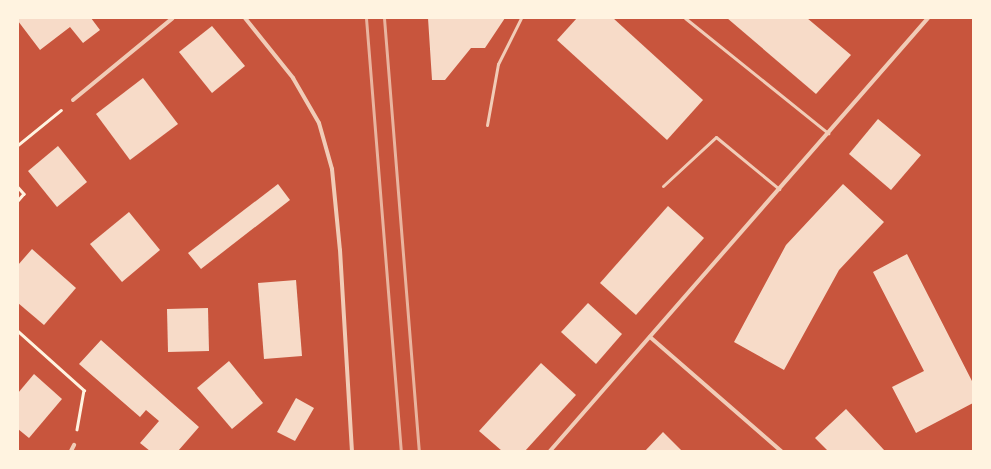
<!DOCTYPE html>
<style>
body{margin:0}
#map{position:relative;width:991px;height:469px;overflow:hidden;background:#c8553d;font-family:Poppins,sans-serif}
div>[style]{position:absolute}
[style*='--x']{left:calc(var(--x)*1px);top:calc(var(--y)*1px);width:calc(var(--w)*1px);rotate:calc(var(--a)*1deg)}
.building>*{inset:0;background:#f7dbc8}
.path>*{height:2.5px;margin:-1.25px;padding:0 1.25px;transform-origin:1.25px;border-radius:1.25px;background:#fff3e0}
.service>*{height:3px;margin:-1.5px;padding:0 1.5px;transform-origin:1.5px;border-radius:1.5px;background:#f1ccb7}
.minor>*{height:4px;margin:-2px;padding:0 2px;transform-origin:2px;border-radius:2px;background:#f1ccb7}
.rail>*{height:3px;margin:-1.5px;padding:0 1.5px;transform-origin:1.5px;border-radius:1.5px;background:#e9b49f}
span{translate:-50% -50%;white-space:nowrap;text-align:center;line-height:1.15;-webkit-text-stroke:4px #fff3e0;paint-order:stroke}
.frame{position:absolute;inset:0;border:19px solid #fff3e0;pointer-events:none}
</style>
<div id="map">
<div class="building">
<i style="clip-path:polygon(18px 18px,91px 18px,100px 30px,83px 43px,70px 27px,40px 50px,18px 21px)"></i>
<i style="clip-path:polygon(428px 18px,505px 18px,485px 48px,471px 48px,445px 80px,432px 80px)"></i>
<i style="clip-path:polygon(577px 18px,613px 18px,703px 100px,667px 140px,557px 40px)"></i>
<i style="clip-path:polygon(727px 18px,807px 18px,851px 55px,816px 94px)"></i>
<i style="clip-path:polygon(212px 26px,245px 66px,212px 93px,179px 52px)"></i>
<i style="clip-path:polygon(143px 78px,178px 124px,130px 160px,96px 114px)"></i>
<i style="clip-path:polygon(878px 119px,921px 155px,891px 190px,849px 154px)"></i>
<i style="clip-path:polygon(58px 146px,87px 182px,57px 207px,28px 171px)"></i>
<i style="clip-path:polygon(278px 184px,290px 200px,201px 269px,188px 253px)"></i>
<i style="clip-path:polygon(843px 184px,884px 222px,839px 270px,784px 370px,734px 342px,786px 245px)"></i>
<i style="clip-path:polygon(668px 206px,704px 238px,636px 315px,600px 283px)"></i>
<i style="clip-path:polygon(129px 212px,160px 250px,122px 282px,90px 244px)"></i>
<i style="clip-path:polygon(32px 249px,76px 288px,44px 325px,18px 303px,18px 265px)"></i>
<i style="clip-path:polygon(907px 254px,973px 383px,973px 403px,916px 433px,892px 387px,924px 371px,873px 272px)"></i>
<i style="clip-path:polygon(296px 280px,302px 356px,264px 359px,258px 283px)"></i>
<i style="clip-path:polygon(588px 303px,622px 334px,596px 364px,561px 332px)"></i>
<i style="clip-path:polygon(208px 308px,209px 351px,168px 352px,167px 309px)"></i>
<i style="clip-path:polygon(101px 340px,199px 427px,178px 451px,150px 451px,140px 443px,159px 421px,146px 410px,140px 417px,79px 364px)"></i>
<i style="clip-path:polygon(229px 361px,263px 403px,232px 429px,197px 388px)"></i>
<i style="clip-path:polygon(541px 363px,576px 395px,525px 451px,502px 451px,479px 431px)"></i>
<i style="clip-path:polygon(34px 374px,62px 399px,29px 438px,18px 429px,18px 393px)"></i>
<i style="clip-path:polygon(296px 398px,314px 408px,295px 441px,277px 432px)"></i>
<i style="clip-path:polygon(846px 409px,885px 451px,828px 451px,815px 438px)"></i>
<i style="clip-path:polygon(663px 432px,682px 451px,645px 451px)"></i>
</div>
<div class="path">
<i style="--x:18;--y:145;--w:55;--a:-39.1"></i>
<i style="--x:18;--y:187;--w:9;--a:49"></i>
<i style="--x:24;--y:194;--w:9;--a:131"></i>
<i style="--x:18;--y:331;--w:89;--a:41.8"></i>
<i style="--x:84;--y:390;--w:40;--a:100"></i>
</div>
<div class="service">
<i style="--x:685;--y:18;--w:184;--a:38.8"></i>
<i style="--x:487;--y:125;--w:62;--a:-79.8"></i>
<i style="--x:498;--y:64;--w:51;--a:-63.4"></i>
<i style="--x:663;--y:186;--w:72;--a:-42.8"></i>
<i style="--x:716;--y:137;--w:82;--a:39.5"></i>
</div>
<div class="minor">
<i style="--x:245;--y:18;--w:77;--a:51.3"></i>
<i style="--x:293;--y:78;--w:52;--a:60"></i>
<i style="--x:319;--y:123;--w:48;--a:74.2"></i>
<i style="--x:332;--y:169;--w:81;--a:84.4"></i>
<i style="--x:340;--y:250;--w:201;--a:86.6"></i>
<i style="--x:73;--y:100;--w:129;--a:-39.4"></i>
<i style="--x:650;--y:337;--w:174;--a:41"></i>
<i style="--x:71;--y:451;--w:7;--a:-63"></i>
<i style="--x:550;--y:451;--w:575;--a:-48.88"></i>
</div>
<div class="rail">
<i style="--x:366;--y:18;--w:434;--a:85.4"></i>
<i style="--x:384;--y:18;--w:434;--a:85.4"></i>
</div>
<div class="frame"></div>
</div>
